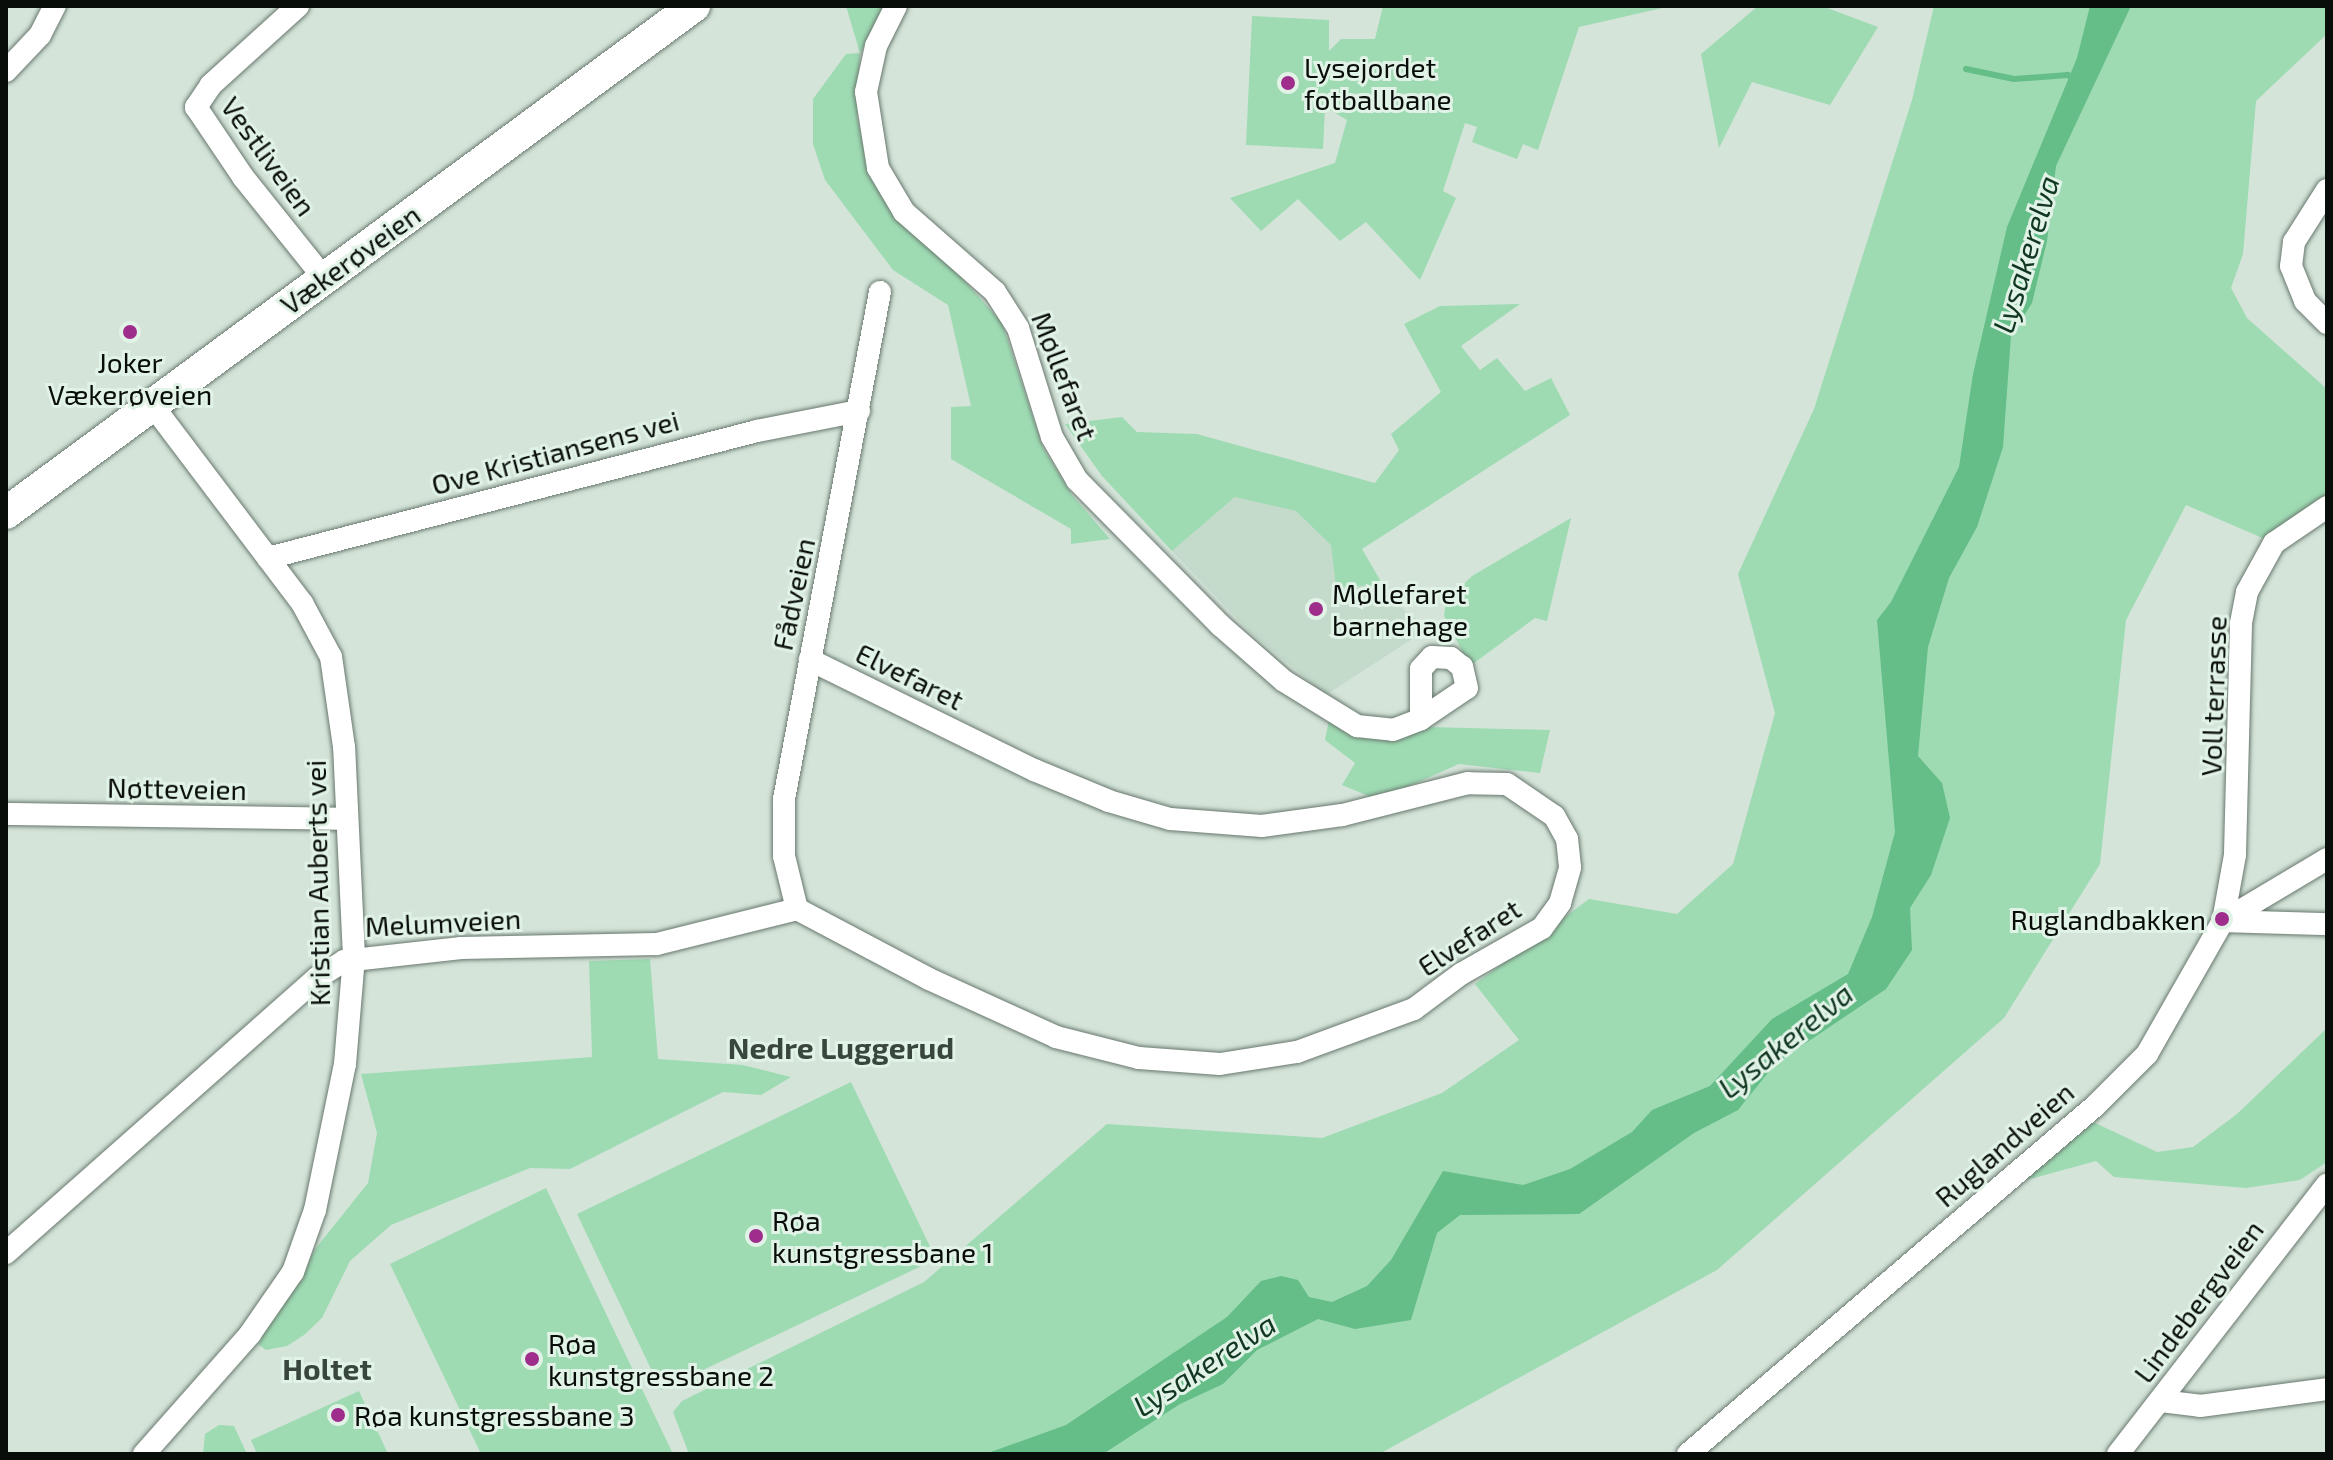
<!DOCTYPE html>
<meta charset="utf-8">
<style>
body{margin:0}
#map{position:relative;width:2333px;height:1460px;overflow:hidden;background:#d4e4d9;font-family:"Exo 2",sans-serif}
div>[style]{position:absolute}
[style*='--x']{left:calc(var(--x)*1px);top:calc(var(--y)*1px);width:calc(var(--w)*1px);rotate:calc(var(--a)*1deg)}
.built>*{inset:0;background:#c4dbcb}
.green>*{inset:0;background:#9edbb3}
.water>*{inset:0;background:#65bd88}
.stream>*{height:6px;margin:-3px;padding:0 3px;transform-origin:3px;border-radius:3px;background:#65bd88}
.roads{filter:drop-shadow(0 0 2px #69786e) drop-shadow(0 0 2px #69786e)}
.minor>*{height:22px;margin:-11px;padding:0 11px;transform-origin:11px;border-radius:11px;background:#fff}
.secondary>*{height:32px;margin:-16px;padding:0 16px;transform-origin:16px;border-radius:16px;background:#fff}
.dots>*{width:22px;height:22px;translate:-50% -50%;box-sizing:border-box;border:4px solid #e1f2e6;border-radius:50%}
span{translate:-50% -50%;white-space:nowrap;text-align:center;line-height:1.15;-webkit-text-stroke:6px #e1f2e6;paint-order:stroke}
.poi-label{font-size:28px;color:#080d09}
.left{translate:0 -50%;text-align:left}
.right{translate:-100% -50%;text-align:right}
.street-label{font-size:28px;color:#080d09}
.water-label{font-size:30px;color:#113721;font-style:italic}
.neighbourhood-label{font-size:30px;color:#39463d;font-weight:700}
.frame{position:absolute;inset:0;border:8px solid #080d09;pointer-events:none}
</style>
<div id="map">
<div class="built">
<i style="clip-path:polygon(1235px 497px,1296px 504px,1378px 591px,1429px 628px,1326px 695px,1250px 632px,1172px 551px)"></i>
</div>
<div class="green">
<i style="clip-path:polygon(846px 6px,883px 6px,860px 54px,857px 117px,869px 174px,1002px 323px,1043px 448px,1072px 495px,1110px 539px,1071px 544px,1071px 529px,951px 459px,951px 407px,971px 406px,948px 305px,893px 270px,825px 180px,813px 144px,813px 99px,846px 54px,860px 53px)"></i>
<i style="clip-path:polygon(1383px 6px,1671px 6px,1579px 27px,1538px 150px,1523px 144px,1517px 159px,1472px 142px,1477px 127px,1465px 123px,1443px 191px,1456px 198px,1420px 280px,1366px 222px,1340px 241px,1298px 199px,1261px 231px,1230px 198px,1335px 163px,1347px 120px,1325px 107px,1323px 149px,1246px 145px,1252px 16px,1329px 20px,1329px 51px,1341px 39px,1375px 39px)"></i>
<i style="clip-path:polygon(1758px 6px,1822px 6px,1878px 27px,1830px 105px,1752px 82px,1719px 148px,1701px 54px)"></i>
<i style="clip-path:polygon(1934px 6px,2327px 6px,2327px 34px,2256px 101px,2243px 254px,2231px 288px,2247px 318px,2327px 389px,2327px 507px,2274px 543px,2186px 505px,2126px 620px,2100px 864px,2004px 1018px,1717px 1270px,1379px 1454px,689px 1454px,673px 1412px,682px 1401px,924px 1282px,1107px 1124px,1322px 1138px,1442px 1093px,1519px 1040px,1475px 984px,1589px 899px,1677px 914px,1733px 864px,1775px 713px,1738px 574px,1814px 409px,1912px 100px)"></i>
<i style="clip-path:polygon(1520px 304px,1461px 346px,1480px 370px,1497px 358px,1525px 391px,1551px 378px,1570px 415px,1362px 549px,1383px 585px,1336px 587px,1331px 545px,1296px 511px,1235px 497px,1172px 551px,1102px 476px,1065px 424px,1122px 417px,1137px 432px,1197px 434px,1375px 483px,1399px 450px,1391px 434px,1441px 392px,1404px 324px,1440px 306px)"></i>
<i style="clip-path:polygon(1571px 518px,1547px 621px,1535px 618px,1470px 666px,1444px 616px,1446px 601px,1472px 576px)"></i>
<i style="clip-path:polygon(1329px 720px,1353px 736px,1383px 740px,1428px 727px,1550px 730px,1540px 773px,1459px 764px,1378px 800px,1342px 785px,1355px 763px,1325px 740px)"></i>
<i style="clip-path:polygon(650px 959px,658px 1059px,743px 1065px,791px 1077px,761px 1095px,723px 1092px,570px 1169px,530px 1168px,391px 1225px,350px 1261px,322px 1318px,304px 1335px,287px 1346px,266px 1350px,258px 1344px,316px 1248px,368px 1183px,377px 1133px,361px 1074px,592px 1057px,589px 961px)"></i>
<i style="clip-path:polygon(2327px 1028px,2327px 1162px,2300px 1180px,2246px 1188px,2114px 1177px,2096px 1161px,2015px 1183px,2091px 1121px,2157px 1152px,2193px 1147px,2237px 1114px)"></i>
<i style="clip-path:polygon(851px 1082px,936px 1259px,661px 1390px,577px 1214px)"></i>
<i style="clip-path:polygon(546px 1188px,673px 1454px,481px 1454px,390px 1264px)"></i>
<i style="clip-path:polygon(359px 1391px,388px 1454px,257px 1454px,251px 1440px)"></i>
<i style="clip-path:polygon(219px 1425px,234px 1426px,247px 1454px,203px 1454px,205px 1434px)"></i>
</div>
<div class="water">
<i style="clip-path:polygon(2090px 6px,2131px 6px,2056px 166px,2047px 241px,2032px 303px,2011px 336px,2003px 447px,1977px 527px,1949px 578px,1928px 647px,1918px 756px,1942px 783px,1950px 818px,1931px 875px,1910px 908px,1912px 950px,1886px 989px,1776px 1063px,1738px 1110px,1694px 1133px,1579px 1214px,1460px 1215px,1437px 1233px,1411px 1320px,1355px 1329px,1318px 1319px,1257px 1350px,1223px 1384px,1180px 1404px,1103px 1454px,985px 1454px,1066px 1425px,1227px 1317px,1261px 1281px,1281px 1276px,1298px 1280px,1309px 1297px,1332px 1302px,1367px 1286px,1391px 1260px,1443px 1171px,1523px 1185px,1570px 1169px,1632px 1132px,1652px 1110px,1710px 1086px,1772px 1019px,1848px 974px,1872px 917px,1895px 832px,1877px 620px,1891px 602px,1959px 467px,1973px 374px,2007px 227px,2077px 58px)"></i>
</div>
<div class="stream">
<i style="--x:1966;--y:69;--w:49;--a:11.8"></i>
<i style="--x:2014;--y:79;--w:54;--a:-4.2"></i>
<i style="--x:2068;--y:75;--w:9;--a:41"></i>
</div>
<div class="roads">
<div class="minor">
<i style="--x:298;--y:6;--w:118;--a:137.8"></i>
<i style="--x:211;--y:85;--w:27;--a:124"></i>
<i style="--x:196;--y:107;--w:84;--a:56.1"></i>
<i style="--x:243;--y:177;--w:129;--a:51.3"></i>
<i style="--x:896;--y:6;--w:45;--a:116.6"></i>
<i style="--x:876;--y:46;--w:47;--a:102.3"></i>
<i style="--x:866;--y:92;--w:77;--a:81"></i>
<i style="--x:878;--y:168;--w:51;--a:59.4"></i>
<i style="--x:904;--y:212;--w:121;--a:41.3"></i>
<i style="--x:995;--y:292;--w:43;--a:57.4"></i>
<i style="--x:1018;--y:328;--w:114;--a:72.7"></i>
<i style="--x:1052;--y:437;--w:50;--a:59.8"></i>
<i style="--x:1077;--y:480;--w:204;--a:45.4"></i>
<i style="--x:1220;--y:625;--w:85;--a:41.2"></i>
<i style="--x:1284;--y:681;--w:86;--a:31.7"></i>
<i style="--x:1357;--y:726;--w:36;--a:6"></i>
<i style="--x:1393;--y:730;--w:30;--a:-21"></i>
<i style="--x:1421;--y:719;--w:55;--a:-34"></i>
<i style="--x:1467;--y:688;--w:22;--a:-103"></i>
<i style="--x:1462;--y:667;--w:14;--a:-141"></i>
<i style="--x:1451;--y:658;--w:19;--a:-177"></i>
<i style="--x:1432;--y:657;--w:16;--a:133"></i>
<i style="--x:1421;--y:669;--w:50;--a:90"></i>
<i style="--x:6;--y:71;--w:50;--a:-46.6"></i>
<i style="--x:40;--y:35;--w:33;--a:-63"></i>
<i style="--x:2327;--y:190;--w:62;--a:122.4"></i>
<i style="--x:2294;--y:242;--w:24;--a:97"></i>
<i style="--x:2291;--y:266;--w:38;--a:68"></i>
<i style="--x:2305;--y:301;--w:31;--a:45"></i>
<i style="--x:2327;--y:507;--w:64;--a:145.8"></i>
<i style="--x:2274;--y:543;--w:56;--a:118.9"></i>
<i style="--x:2247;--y:592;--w:33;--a:101"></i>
<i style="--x:2241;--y:624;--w:231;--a:91.5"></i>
<i style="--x:2235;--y:855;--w:67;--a:100.3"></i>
<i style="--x:2223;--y:921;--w:104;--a:1.7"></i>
<i style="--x:268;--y:558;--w:505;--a:-14.56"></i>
<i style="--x:757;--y:431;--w:104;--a:-11.1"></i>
<i style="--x:6;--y:814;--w:341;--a:0.8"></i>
<i style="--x:797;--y:909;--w:149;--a:27.9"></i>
<i style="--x:929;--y:979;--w:140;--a:24.5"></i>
<i style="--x:1056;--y:1037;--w:86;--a:14.2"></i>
<i style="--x:1139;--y:1058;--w:81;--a:4.2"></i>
<i style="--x:1220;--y:1064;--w:78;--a:-8.9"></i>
<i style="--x:1297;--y:1052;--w:125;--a:-20.2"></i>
<i style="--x:1414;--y:1009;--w:59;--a:-36.7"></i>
<i style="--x:1461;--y:974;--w:93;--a:-29.6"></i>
<i style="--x:1542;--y:928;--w:31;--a:-54"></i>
<i style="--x:1560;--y:903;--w:37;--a:-74"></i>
<i style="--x:1570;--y:867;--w:28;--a:-96"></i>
<i style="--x:1567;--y:839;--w:26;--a:-119"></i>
<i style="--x:1554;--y:816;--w:57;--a:-145.8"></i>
<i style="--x:1507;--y:784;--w:39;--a:-179"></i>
<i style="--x:1468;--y:783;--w:130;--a:165.7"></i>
<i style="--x:1342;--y:815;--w:81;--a:172.2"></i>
<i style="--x:1262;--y:826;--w:92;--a:-175.6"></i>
<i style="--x:1170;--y:819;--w:64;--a:-163.6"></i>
<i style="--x:1109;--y:801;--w:81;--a:-157.5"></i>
<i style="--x:1034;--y:770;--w:250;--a:-153.8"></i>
<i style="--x:797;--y:909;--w:55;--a:-103.8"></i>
<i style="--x:784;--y:856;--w:57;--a:-90"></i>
<i style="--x:784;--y:799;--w:516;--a:-79.28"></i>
<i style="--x:6;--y:1253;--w:415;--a:-41.5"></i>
<i style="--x:317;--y:978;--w:32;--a:-32"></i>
<i style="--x:344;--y:961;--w:118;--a:-6.3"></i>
<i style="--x:461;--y:948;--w:196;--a:-1.2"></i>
<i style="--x:657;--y:944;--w:144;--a:-14"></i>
<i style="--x:2161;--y:1401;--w:39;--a:7"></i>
<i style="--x:2200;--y:1406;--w:128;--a:-7.6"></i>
<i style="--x:144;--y:1454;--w:160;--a:-48.5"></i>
<i style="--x:250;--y:1334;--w:75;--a:-55.3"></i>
<i style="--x:293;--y:1272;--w:66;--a:-70.5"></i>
<i style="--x:315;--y:1210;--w:149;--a:-78.4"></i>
<i style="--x:345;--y:1064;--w:107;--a:-85.2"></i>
<i style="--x:354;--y:957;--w:210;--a:-92.7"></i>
<i style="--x:344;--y:747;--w:91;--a:-98.2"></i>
<i style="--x:331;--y:657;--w:61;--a:-118.2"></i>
<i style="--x:302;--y:603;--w:248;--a:-127.1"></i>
<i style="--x:1688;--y:1454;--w:535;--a:-40.53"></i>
<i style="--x:2095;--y:1106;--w:74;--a:-45"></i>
<i style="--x:2147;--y:1054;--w:153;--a:-60.3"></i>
<i style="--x:2223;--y:921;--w:121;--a:-30.8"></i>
<i style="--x:2118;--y:1454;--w:341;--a:-52.2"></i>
</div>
<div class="secondary">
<i style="--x:6;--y:513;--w:855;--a:-36.39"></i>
</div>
</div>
<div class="dots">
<i style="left:1288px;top:83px;background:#9e2d8b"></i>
<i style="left:130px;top:332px;background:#9e2d8b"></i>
<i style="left:1316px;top:609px;background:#9e2d8b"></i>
<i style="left:2222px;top:919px;background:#9e2d8b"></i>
<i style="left:756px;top:1236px;background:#9e2d8b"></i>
<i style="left:532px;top:1359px;background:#9e2d8b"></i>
<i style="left:338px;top:1415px;background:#9e2d8b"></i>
</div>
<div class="poi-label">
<span class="left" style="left:1304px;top:83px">Lysejordet<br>fotballbane</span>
<span style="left:130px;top:378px">Joker<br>Vækerøveien</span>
<span class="left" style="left:1332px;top:609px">Møllefaret<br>barnehage</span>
<span class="right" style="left:2206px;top:919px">Ruglandbakken</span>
<span class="left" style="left:772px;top:1236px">Røa<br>kunstgressbane 1</span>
<span class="left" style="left:548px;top:1359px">Røa<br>kunstgressbane 2</span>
<span class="left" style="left:354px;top:1415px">Røa kunstgressbane 3</span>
</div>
<div class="street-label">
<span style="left:269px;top:156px;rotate:54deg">Vestliveien</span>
<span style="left:350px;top:259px;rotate:-36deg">Vækerøveien</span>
<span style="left:1065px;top:376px;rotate:69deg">Møllefaret</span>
<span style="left:555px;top:452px;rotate:-15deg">Ove Kristiansens vei</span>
<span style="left:793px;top:594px;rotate:-78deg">Fådveien</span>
<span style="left:910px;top:676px;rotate:26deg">Elvefaret</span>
<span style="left:2213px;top:696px;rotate:-88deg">Voll terrasse</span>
<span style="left:177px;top:788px;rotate:1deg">Nøtteveien</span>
<span style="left:317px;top:883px;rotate:-91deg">Kristian Auberts vei</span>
<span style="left:443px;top:922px;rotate:-3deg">Melumveien</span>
<span style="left:1469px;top:937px;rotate:-33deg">Elvefaret</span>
<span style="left:2004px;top:1144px;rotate:-41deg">Ruglandveien</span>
<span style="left:2198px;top:1301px;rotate:-53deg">Lindebergveien</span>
</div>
<div class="water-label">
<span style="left:2025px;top:254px;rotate:-73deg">Lysakerelva</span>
<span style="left:1785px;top:1040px;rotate:-39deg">Lysakerelva</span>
<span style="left:1204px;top:1364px;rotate:-33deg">Lysakerelva</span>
</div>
<div class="neighbourhood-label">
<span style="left:841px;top:1047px">Nedre Luggerud</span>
<span style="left:327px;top:1368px">Holtet</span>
</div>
<div class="frame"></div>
</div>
